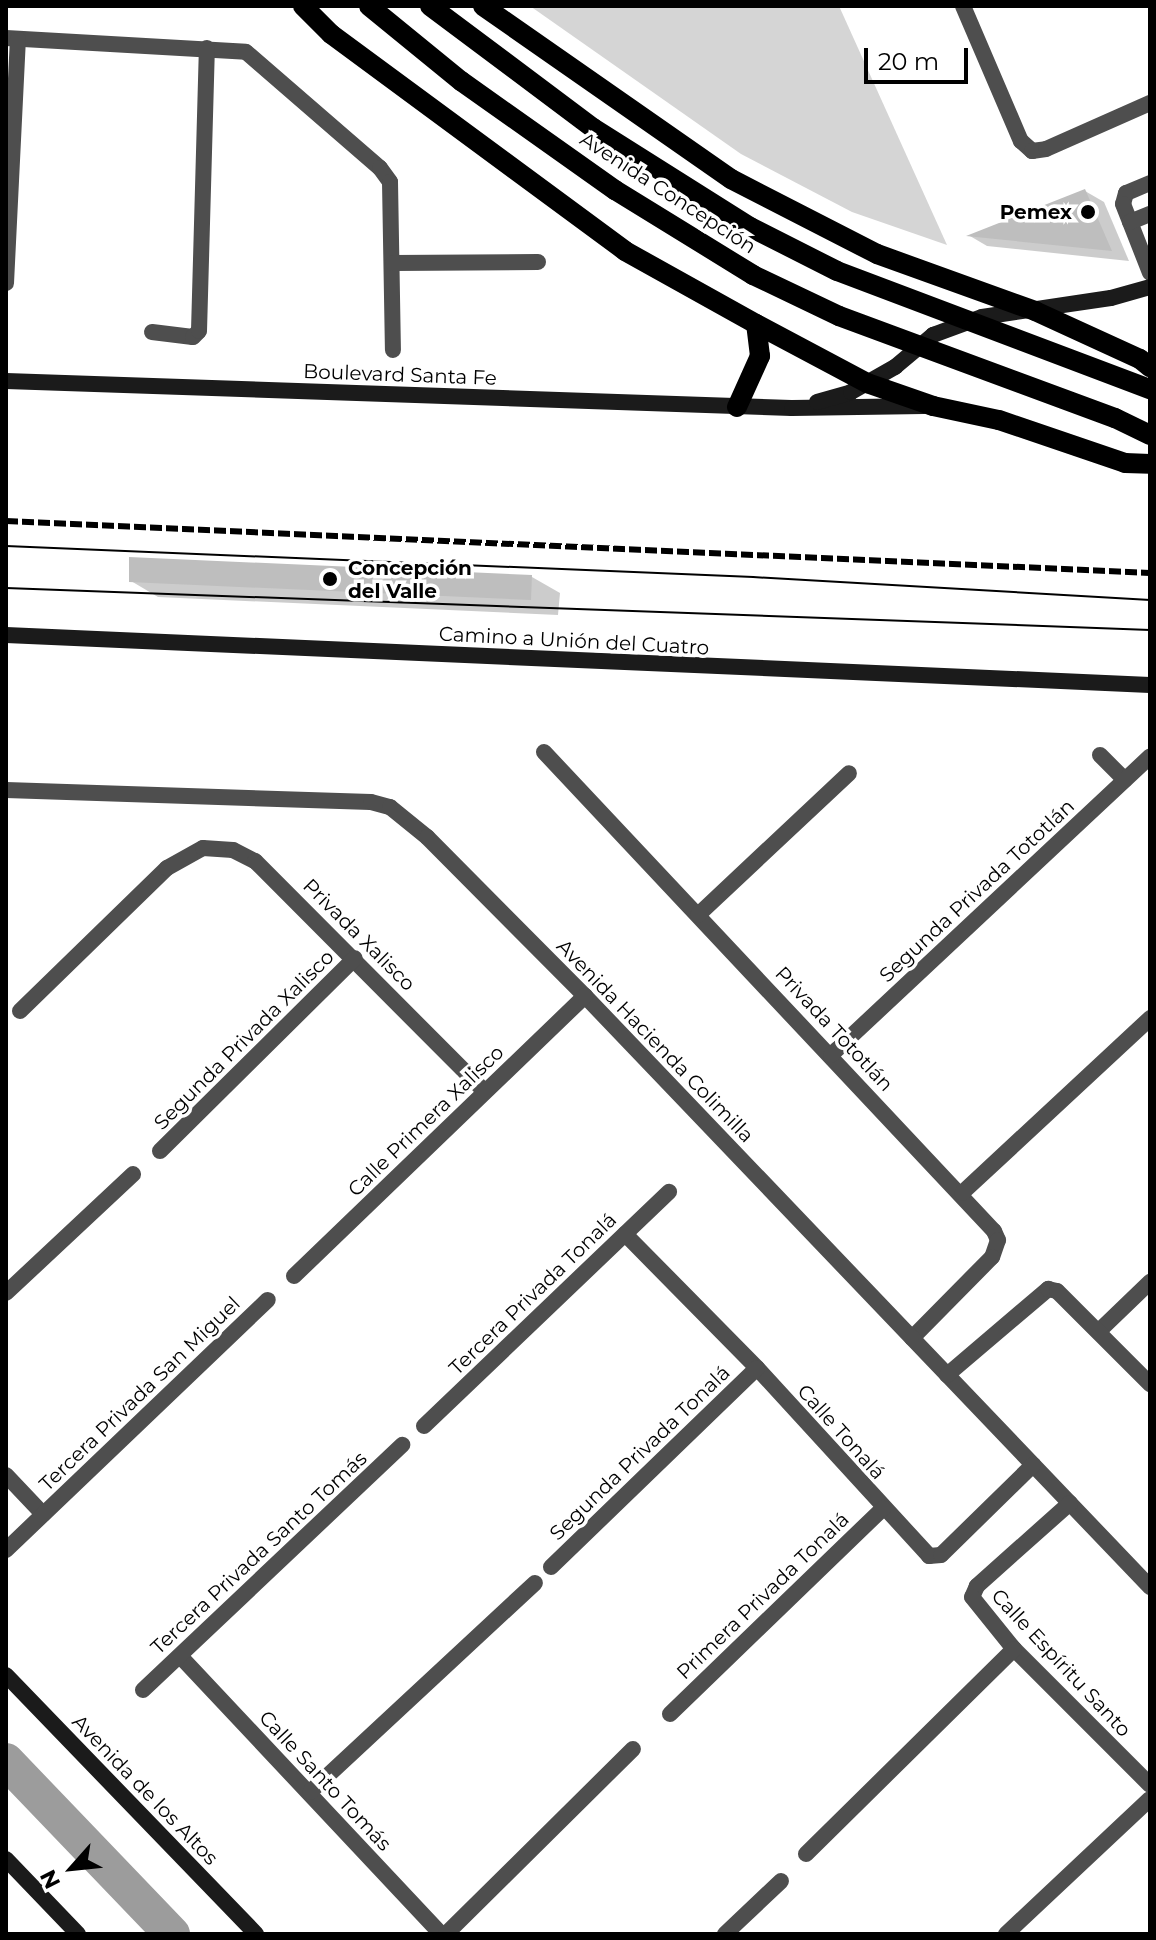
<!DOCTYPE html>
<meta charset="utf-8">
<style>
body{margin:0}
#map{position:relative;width:1156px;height:1940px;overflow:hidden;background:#fff;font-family:Montserrat,sans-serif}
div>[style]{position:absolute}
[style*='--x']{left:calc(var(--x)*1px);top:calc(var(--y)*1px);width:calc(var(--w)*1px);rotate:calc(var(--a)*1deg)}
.green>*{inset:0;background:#d5d5d5}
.shadow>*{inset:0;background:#0003}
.canal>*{height:36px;margin:-18px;padding:0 18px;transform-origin:18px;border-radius:18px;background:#9c9c9c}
.building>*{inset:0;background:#bebebe}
.lane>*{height:16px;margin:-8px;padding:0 8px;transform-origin:8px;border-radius:8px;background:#4e4e4e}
.street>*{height:16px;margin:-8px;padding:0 8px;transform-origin:8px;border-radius:8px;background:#4e4e4e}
.secondary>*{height:16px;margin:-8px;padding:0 8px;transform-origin:8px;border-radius:8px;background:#1b1b1b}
.primary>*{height:20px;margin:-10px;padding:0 10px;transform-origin:10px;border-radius:10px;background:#000}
.tram>*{height:2px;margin:-1px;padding:0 1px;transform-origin:1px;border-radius:1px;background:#000}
.rail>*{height:6px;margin-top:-3px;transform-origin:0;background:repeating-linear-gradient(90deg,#000 0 12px,transparent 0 16px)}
.dots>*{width:22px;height:22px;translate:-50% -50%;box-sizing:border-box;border:4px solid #fff;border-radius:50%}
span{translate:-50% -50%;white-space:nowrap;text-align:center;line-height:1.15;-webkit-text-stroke:7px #fff;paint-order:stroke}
.street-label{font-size:20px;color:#000}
.poi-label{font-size:20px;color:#000;font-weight:700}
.right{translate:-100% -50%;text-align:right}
.left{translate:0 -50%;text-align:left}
.frame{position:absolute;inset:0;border:8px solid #000;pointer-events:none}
.north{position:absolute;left:32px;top:1828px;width:80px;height:80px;-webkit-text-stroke:6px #fff;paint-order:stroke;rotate:243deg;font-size:22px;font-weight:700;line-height:32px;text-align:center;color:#000}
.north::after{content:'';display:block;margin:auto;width:28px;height:36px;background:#000;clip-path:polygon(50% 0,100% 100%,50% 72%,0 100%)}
.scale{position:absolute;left:864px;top:48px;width:104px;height:36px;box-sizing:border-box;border:4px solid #000;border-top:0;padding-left:10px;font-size:24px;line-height:28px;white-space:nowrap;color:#000;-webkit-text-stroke:6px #fff;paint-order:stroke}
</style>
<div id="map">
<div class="green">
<i style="clip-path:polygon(530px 6px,839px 6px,947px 245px,852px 212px,741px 154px)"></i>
</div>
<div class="shadow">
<i style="clip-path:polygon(1085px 191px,1104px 202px,1129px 261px,987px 246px,970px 236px)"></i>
<i style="clip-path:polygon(532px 577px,560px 593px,558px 615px,158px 597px,131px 581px)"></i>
</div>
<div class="canal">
<i style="--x:6;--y:1761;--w:240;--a:46.2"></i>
</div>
<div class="building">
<i style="clip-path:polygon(1085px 189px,1112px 251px,966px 236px)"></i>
<i style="clip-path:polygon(129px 557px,532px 575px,531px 600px,129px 582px)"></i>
</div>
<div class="lane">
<i style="--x:1150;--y:183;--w:26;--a:157"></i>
<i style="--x:1126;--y:193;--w:11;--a:105"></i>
<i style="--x:1123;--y:204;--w:74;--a:68.6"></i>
<i style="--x:1130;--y:222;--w:22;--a:-22"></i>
</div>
<div class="street">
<i style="--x:963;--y:6;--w:147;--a:66.8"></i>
<i style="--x:1021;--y:141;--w:15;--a:42"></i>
<i style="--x:1032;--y:151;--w:14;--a:-8"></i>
<i style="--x:1046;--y:149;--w:114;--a:-23.9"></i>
<i style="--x:6;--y:38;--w:240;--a:3.3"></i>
<i style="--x:246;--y:52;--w:177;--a:40.9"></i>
<i style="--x:380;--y:168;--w:17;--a:54"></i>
<i style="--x:390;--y:182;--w:168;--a:89"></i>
<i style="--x:393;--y:263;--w:145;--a:-0.4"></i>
<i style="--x:6;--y:283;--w:244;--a:-87.2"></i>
<i style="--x:152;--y:332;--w:41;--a:7"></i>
<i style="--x:193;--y:337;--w:8;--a:-45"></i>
<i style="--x:199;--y:331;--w:283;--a:-88.4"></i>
<i style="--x:544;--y:752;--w:657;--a:46.79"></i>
<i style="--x:994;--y:1231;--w:10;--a:66"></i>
<i style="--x:998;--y:1240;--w:18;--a:109"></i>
<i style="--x:992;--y:1257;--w:114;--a:134.6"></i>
<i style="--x:1100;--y:755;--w:35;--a:45"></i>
<i style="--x:6;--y:790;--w:365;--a:1.9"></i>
<i style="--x:371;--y:802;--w:20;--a:15"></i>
<i style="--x:390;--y:807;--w:48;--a:39"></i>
<i style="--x:427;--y:837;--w:224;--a:45.2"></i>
<i style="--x:585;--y:996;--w:818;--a:46.29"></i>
<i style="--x:698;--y:915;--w:207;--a:-43.2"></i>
<i style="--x:20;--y:1011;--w:205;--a:-44.2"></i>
<i style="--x:167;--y:868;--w:41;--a:-29.1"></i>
<i style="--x:203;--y:848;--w:30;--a:4"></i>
<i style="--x:233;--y:850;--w:25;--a:27"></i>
<i style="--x:255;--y:861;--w:325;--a:45.1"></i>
<i style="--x:831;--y:1055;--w:437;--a:-43.1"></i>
<i style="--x:160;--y:1151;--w:274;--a:-44.7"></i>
<i style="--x:962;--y:1193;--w:257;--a:-42.9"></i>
<i style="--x:625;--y:1234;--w:188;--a:45.4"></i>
<i style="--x:757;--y:1368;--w:255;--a:47.5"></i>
<i style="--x:929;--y:1556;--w:12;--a:-5"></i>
<i style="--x:941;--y:1555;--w:129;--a:-44.4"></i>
<i style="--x:294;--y:1276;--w:404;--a:-43.9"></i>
<i style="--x:6;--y:1293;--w:174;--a:-43.1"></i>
<i style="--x:1099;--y:1331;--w:71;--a:-43.9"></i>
<i style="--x:947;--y:1375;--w:133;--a:-40.4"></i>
<i style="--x:1048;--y:1289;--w:9;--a:13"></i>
<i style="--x:1057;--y:1291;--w:132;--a:45"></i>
<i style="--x:424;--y:1426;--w:339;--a:-43.7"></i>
<i style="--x:6;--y:1475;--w:54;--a:46.5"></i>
<i style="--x:1070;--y:1503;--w:125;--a:138.3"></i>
<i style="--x:977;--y:1586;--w:12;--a:114"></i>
<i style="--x:972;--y:1597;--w:67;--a:51.1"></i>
<i style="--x:1014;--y:1649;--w:192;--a:45"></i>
<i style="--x:6;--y:1550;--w:362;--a:-43.7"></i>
<i style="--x:551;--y:1567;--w:286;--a:-44"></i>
<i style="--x:180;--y:1656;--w:381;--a:46.8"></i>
<i style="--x:143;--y:1690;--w:357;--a:-43.4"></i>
<i style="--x:670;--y:1714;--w:296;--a:-44"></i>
<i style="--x:310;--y:1792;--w:307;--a:-42.9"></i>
<i style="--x:806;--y:1854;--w:292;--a:-44.6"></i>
<i style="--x:446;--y:1934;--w:263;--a:-44.7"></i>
<i style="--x:725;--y:1934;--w:77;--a:-43.4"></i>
<i style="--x:1006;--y:1934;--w:197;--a:-43.2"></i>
</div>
<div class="secondary">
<i style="--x:6;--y:381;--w:786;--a:1.97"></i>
<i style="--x:792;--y:408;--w:132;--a:-0.9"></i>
<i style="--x:817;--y:402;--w:35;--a:-16"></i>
<i style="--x:851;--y:392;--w:51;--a:-29.6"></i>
<i style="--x:895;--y:367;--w:50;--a:-40.1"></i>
<i style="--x:933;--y:335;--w:52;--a:-20.2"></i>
<i style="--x:982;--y:317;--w:130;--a:-8.4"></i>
<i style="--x:1111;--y:298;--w:41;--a:-15.8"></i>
<i style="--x:6;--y:635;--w:1145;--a:2.5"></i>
<i style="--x:6;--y:1675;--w:360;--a:46"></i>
<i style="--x:6;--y:1859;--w:104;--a:46.2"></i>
</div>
<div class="primary">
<i style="--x:303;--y:6;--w:40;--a:45"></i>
<i style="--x:331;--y:34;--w:365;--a:36.4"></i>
<i style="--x:625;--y:251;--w:150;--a:29.1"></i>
<i style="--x:756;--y:324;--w:126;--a:28"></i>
<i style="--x:867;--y:383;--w:70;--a:19.2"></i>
<i style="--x:933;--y:406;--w:67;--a:12"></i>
<i style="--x:999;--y:420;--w:133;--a:18.8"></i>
<i style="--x:1125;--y:463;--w:25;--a:2"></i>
<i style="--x:369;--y:6;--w:119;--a:39.2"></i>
<i style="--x:461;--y:81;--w:189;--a:35.3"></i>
<i style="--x:615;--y:190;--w:162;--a:31.6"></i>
<i style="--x:753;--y:275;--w:95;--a:25.5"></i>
<i style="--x:839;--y:316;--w:294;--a:20.3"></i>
<i style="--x:1115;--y:418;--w:39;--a:26"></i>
<i style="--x:430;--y:6;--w:204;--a:36.8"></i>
<i style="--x:593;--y:128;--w:186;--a:32.2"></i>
<i style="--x:750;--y:227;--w:97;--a:26.8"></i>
<i style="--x:837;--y:271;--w:335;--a:20.7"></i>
<i style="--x:483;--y:6;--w:302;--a:34.9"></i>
<i style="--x:731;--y:179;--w:164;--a:27.2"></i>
<i style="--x:877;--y:254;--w:168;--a:19.8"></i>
<i style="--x:1035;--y:311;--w:115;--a:24.6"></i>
<i style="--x:1140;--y:359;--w:13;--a:39"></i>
<i style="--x:737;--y:407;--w:56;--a:-65.7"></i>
<i style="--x:760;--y:356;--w:32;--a:-97"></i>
</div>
<div class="tram">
<i style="--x:6;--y:546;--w:748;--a:2.38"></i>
<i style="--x:753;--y:577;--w:398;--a:3.3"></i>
<i style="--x:6;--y:588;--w:1145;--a:2.1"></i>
</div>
<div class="rail">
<i style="--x:6;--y:521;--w:1145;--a:2.6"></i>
</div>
<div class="dots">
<i style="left:1088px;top:212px;background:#000"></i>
<i style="left:330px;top:579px;background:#000"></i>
</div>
<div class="street-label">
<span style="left:668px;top:193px;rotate:33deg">Avenida Concepción</span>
<span style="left:400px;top:375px;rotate:2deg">Boulevard Santa Fe</span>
<span style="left:574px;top:641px;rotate:3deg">Camino a Unión del Cuatro</span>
<span style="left:977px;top:891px;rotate:-43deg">Segunda Privada Tototlán</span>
<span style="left:359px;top:935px;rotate:45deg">Privada Xalisco</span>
<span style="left:834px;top:1029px;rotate:47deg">Privada Tototlán</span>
<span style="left:244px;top:1040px;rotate:-45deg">Segunda Privada Xalisco</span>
<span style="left:655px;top:1041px;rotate:46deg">Avenida Hacienda Colimilla</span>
<span style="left:426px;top:1121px;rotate:-44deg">Calle Primera Xalisco</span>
<span style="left:533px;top:1294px;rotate:-44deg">Tercera Privada Tonalá</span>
<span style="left:140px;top:1394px;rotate:-44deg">Tercera Privada San Miguel</span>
<span style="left:841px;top:1432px;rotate:48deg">Calle Tonalá</span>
<span style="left:640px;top:1453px;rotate:-44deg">Segunda Privada Tonalá</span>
<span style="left:259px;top:1553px;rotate:-43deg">Tercera Privada Santo Tomás</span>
<span style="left:763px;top:1596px;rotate:-44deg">Primera Privada Tonalá</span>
<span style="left:1061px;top:1663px;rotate:47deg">Calle Espíritu Santo</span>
<span style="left:325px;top:1781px;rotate:47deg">Calle Santo Tomás</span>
<span style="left:145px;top:1790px;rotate:46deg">Avenida de los Altos</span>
</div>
<div class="poi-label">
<span class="right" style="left:1072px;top:212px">Pemex</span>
<span class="left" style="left:348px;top:580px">Concepción<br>del Valle</span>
</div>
<div class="frame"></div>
<div class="north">N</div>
<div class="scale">20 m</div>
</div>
